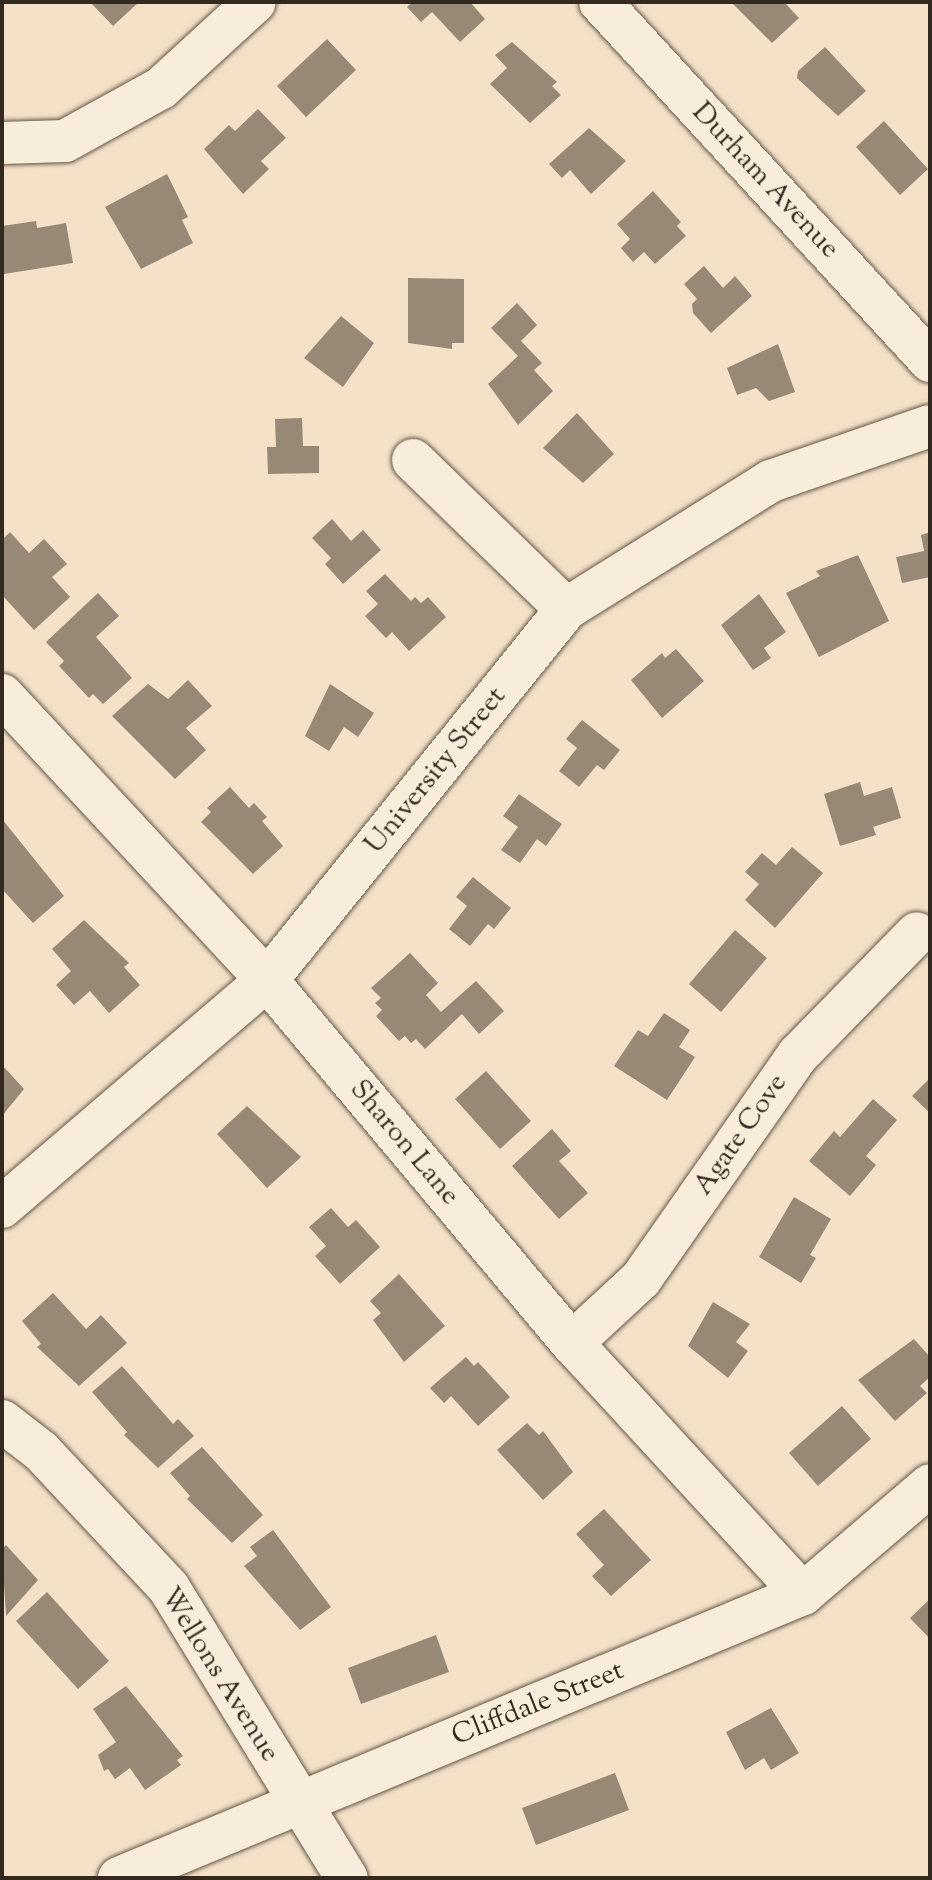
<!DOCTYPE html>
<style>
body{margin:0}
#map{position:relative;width:932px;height:1880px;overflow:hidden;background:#f4e1c7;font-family:"Sorts Mill Goudy",serif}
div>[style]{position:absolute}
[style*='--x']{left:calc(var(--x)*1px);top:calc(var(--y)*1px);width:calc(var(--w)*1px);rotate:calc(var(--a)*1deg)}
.building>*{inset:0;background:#988976}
.roads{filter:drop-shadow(0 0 2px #645748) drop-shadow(0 0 2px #645748)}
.minor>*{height:42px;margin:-21px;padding:0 21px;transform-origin:21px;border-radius:21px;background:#f8ecdb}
span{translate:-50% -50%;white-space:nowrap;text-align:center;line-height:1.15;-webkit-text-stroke:8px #f8ecdb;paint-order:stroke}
.street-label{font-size:28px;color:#34291e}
.frame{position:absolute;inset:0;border:4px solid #34291e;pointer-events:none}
</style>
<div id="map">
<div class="building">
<i style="clip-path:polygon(90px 2px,139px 2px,113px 26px)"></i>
<i style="clip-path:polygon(413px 2px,470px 2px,485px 19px,460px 42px,432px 12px,421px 22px,407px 7px)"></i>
<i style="clip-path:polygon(736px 2px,784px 2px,799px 18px,772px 43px,733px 4px)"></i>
<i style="clip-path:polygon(327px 39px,356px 70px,306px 117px,277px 86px)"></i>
<i style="clip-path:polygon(512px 42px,557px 82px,552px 86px,561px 95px,530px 123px,490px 84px,507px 68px,495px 55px)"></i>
<i style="clip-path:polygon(825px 47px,866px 91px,838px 116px,797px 78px,798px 71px)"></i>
<i style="clip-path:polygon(258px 109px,286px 138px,261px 161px,269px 169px,243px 194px,204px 149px,229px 125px,235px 131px)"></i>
<i style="clip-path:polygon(884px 121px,928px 169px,900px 195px,856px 147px)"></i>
<i style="clip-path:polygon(589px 128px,626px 161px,591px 194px,570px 170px,562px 178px,549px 164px)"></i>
<i style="clip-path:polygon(167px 174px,188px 217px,182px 220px,193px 243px,141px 269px,105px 207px)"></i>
<i style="clip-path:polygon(653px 191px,681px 222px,677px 226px,686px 236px,655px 264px,644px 252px,633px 262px,621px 248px,630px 239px,617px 224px)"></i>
<i style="clip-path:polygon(36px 221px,37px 228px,66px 223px,73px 263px,4px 274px,2px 226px)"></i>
<i style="clip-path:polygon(704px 266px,723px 288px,735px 276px,752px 296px,711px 333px,693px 313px,692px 304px,697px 299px,684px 284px)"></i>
<i style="clip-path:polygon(408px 278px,464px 279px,464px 343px,452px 343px,452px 349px,408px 343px)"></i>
<i style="clip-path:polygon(517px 303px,537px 325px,521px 341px,542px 363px,534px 370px,553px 391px,518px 425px,488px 384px,518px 356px,491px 328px)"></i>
<i style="clip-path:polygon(341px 316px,374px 343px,343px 387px,304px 358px)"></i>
<i style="clip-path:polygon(778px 344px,795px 392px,769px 401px,756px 388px,737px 395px,727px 368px)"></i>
<i style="clip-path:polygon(577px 413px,614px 454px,583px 483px,543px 448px)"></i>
<i style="clip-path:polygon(302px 418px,303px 446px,319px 446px,319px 473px,268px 474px,267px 447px,276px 447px,275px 419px)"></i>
<i style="clip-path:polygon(332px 519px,351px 541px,363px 530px,381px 550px,343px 584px,325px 564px,331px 558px,312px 538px)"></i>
<i style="clip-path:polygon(10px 532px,29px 553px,44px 539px,67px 564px,52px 577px,70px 597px,34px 630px,2px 595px,2px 540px)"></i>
<i style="clip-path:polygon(930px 532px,930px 577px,902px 583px,896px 557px,924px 551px,921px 535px)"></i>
<i style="clip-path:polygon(858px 555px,889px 621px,819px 657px,786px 593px,820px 576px,816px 571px)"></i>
<i style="clip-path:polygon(385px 574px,411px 601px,415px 597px,421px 603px,428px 597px,446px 617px,409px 651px,392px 632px,386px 638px,365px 616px,378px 604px,366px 591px)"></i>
<i style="clip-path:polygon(98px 593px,119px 616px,96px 637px,132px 678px,103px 704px,93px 694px,89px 698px,59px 666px,64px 661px,46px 642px)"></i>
<i style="clip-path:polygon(759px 594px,786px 632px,764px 648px,771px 658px,753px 670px,721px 625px)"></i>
<i style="clip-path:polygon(676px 649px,704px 681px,662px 718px,631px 680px,662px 653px,665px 658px)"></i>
<i style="clip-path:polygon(188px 680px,212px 706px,186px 728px,206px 750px,175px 779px,112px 716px,148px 684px,168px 699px)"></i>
<i style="clip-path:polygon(330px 684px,374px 713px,358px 737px,344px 727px,329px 751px,305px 736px)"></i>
<i style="clip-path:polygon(582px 720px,620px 750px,604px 770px,597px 765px,579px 787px,559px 771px,577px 748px,566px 739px)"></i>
<i style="clip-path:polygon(860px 782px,864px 796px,892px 787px,901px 818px,873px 827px,876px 835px,840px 846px,824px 794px)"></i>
<i style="clip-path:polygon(230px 787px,249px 808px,254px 803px,267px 817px,262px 821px,283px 846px,253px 874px,201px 822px,211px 812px,207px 808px)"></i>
<i style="clip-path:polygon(519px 794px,562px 824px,546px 846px,537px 839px,520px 863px,501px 850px,518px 827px,503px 816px)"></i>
<i style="clip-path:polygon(2px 819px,64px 896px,33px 923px,2px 889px)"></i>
<i style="clip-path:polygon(792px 847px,823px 873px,775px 928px,745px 900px,759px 884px,745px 872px,762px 853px,776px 865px)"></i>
<i style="clip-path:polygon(473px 877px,511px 908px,494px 929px,488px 924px,470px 946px,449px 929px,467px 906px,456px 897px)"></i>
<i style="clip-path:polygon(84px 920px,129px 963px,124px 967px,140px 985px,109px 1013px,90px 991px,74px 1005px,56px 985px,71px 971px,52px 949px)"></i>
<i style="clip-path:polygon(735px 930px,767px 958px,721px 1012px,689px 984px)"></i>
<i style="clip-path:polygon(410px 953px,438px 983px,426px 995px,441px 1012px,476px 981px,504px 1011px,479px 1034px,462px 1014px,425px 1049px,416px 1039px,411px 1043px,405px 1036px,399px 1041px,376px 1016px,382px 1010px,375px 1003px,381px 998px,371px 988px)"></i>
<i style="clip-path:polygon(664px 1013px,690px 1030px,679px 1047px,695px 1057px,667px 1100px,614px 1066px,638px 1030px,648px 1036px)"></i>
<i style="clip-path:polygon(2px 1065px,24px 1089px,2px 1116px)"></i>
<i style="clip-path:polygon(486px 1071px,531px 1121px,500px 1149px,455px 1099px)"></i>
<i style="clip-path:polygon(930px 1078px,930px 1113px,912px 1096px)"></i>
<i style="clip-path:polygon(873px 1099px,897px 1120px,866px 1156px,876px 1165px,850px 1196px,809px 1161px,834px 1131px,840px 1137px)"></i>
<i style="clip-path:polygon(247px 1106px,301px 1157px,267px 1188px,217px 1134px)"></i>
<i style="clip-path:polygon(552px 1129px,571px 1151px,559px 1161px,588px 1193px,559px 1219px,512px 1166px)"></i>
<i style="clip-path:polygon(794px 1197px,831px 1219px,810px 1255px,816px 1258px,801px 1283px,759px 1257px)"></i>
<i style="clip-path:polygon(331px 1208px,348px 1227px,356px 1220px,380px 1247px,340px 1284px,315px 1256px,326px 1246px,309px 1227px)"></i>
<i style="clip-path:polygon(399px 1274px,445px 1326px,404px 1362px,373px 1320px,381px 1313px,370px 1301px)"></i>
<i style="clip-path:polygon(53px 1293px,86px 1329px,101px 1315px,127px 1343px,79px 1386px,37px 1347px,41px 1344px,22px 1321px)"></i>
<i style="clip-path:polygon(713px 1302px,750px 1324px,736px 1342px,748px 1351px,728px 1378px,688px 1346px)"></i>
<i style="clip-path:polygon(914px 1339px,930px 1357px,930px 1377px,920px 1386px,927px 1393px,895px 1421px,858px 1380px)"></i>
<i style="clip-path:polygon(466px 1357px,474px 1366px,478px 1362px,510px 1397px,478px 1426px,451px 1396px,444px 1403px,430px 1388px)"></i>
<i style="clip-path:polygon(122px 1366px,173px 1424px,178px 1419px,194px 1436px,158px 1468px,124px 1435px,127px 1432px,92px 1392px)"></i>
<i style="clip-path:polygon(842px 1406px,871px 1439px,818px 1486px,789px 1453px)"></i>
<i style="clip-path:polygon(527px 1423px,539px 1435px,543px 1431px,573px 1472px,543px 1500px,497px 1450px)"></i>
<i style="clip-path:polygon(202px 1447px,263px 1515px,232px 1543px,187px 1499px,190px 1496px,170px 1473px)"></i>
<i style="clip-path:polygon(604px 1509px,651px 1560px,611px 1596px,592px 1576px,604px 1565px,576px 1534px)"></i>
<i style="clip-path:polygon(273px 1530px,331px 1607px,300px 1630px,244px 1566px,257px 1556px,250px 1547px)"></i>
<i style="clip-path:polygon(6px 1545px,38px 1580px,6px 1616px,2px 1549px)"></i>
<i style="clip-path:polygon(47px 1592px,109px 1661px,78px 1689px,16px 1621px)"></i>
<i style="clip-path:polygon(930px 1599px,930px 1639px,910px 1618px)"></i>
<i style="clip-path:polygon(436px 1635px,449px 1672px,361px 1704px,348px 1668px)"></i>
<i style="clip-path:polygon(126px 1686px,183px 1756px,177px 1760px,181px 1765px,145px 1790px,130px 1768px,115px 1779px,108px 1769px,104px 1771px,98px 1755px,116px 1742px,93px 1709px)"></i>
<i style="clip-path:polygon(771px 1708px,799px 1753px,771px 1770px,764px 1758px,745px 1770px,726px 1732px)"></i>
<i style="clip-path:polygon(615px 1773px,629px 1810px,536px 1845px,522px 1808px)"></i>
</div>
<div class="roads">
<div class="minor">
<i style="--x:600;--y:2;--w:488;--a:47.4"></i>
<i style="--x:2;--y:143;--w:63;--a:-1.8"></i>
<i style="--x:65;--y:141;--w:110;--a:-28.9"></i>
<i style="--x:161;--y:88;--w:127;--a:-42.5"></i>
<i style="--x:413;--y:460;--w:214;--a:44.2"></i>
<i style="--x:2;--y:695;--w:389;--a:47.1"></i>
<i style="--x:267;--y:980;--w:474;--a:50"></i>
<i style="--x:572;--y:1343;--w:341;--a:47.4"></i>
<i style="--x:2;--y:1207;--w:349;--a:-40.6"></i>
<i style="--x:267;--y:980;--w:476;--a:-51.1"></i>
<i style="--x:566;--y:609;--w:242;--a:-32"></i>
<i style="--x:771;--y:481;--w:168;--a:-19.1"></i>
<i style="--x:572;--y:1343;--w:94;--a:-42.8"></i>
<i style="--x:641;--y:1279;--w:274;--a:-55"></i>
<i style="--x:798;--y:1055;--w:170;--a:-45.7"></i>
<i style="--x:2;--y:1421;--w:49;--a:37.6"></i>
<i style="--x:41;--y:1451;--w:187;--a:46.9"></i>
<i style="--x:169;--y:1588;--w:340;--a:58.5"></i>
<i style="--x:119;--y:1878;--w:741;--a:-22.55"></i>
<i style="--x:803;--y:1594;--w:167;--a:-40.6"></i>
</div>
</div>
<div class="street-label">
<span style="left:765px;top:181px;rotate:47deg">Durham Avenue</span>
<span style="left:436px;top:771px;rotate:-51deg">University Street</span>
<span style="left:741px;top:1135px;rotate:-55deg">Agate Cove</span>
<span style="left:404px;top:1143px;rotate:50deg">Sharon Lane</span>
<span style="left:219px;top:1675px;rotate:58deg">Wellons Avenue</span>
<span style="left:538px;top:1704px;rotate:-22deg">Cliffdale Street</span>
</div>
<div class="frame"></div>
</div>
